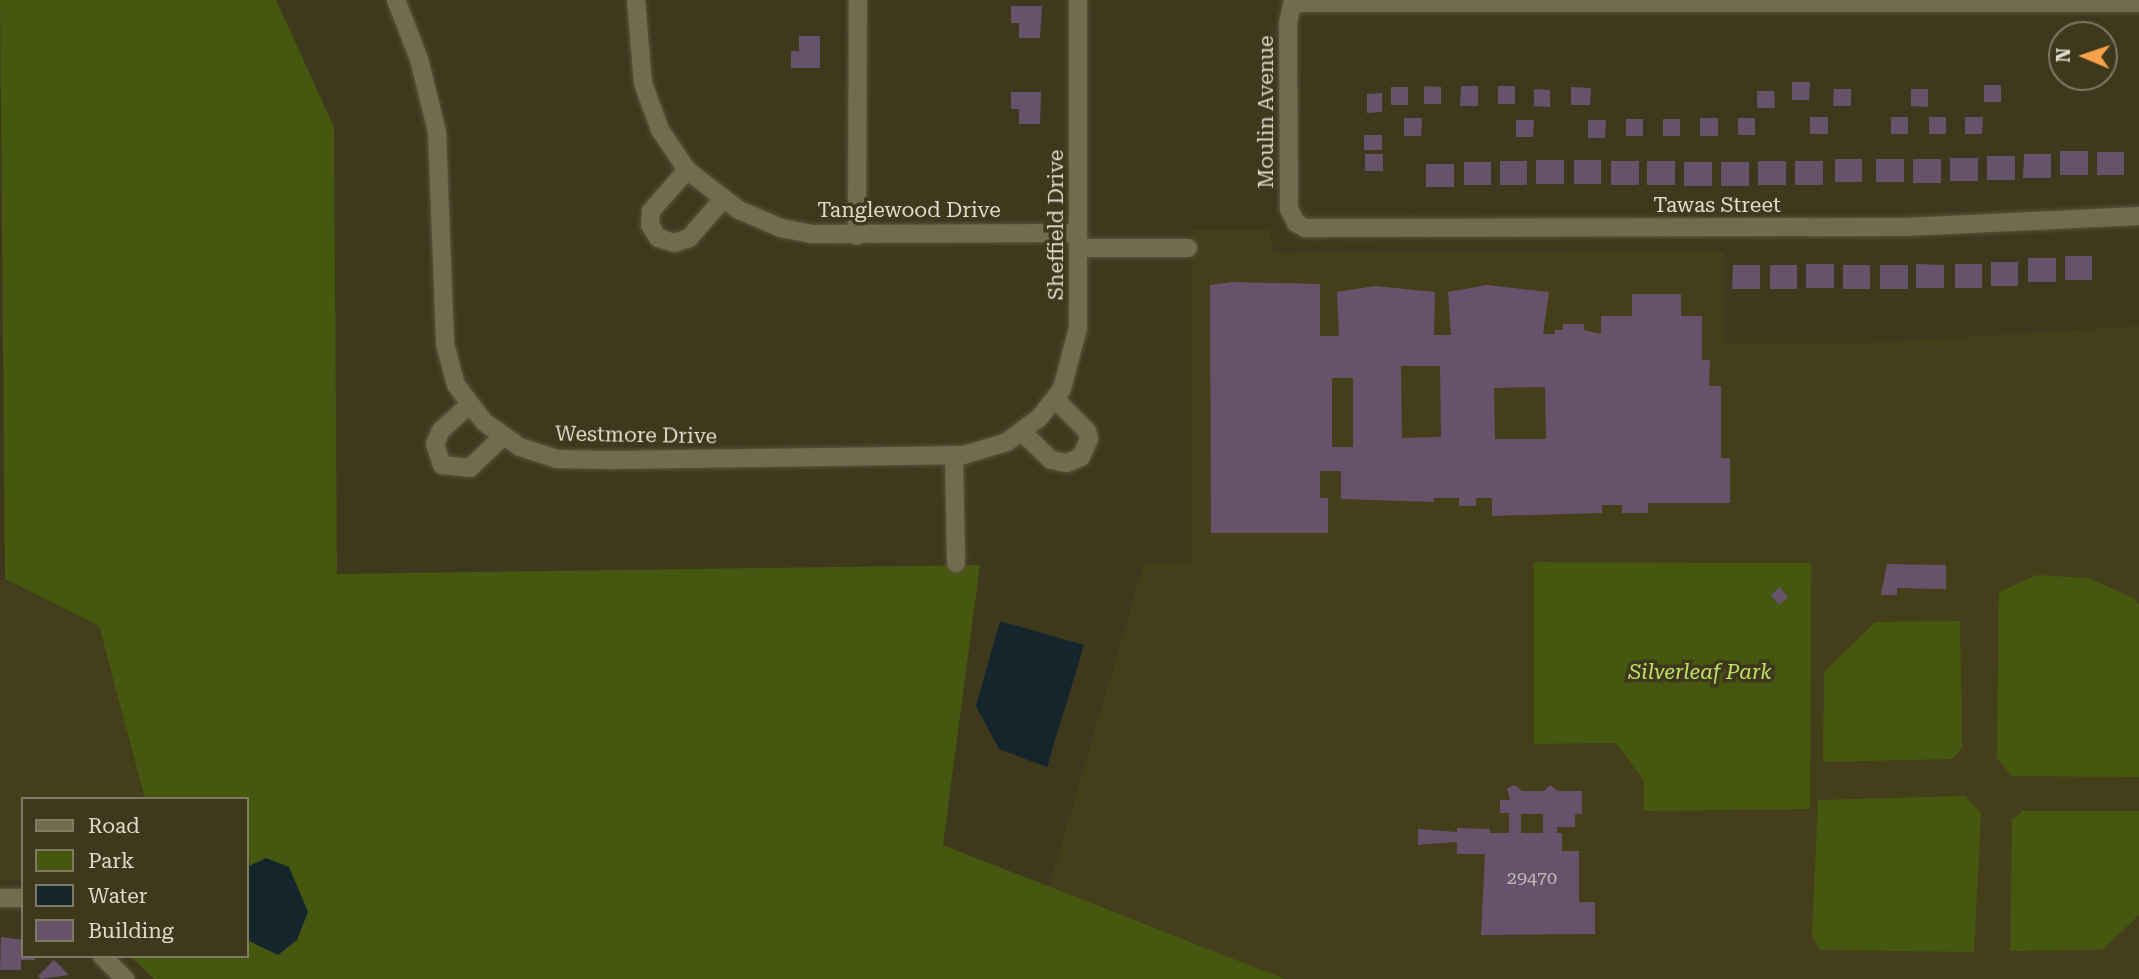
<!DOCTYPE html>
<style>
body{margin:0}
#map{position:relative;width:2139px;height:979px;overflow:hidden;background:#3e381d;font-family:"Roboto Serif",serif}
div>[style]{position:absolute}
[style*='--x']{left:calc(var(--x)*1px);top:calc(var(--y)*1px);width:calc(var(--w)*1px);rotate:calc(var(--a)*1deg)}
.built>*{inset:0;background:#453e1b}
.green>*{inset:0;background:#465710}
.water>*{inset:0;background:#14262c}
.building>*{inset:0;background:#66536b}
.roads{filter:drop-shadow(0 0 2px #58543c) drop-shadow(0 0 2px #58543c)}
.minor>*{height:18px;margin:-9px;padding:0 9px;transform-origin:9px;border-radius:9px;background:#726c4f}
span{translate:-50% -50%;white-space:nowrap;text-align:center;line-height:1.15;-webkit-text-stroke:7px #3e381d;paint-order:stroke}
.number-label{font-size:18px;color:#c1bab4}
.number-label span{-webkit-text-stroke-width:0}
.street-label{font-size:21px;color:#dfdccc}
.park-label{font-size:21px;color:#c0e364;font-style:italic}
.legend{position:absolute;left:21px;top:797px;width:228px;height:161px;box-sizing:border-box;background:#3e381d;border:2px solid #7e7a63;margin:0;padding:9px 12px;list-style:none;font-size:21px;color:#dfdccc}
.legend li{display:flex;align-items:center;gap:14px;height:35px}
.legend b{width:35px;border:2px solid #7e7a63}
.north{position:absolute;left:2048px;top:21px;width:70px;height:70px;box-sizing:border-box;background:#3e381d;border:2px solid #7e7a63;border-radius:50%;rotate:272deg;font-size:19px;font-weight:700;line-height:28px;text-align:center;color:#dfdccc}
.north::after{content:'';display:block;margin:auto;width:24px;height:32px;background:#f7a149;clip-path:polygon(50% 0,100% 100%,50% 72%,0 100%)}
</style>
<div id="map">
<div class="built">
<i style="clip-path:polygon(evenodd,1191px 230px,1270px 230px,1273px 253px,1724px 251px,1724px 343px,1871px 343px,2139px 326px,2139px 979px,1285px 979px,1049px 887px,1144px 563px,1192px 562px,1191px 230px,1535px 562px,1811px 563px,1644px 810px,1644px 781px,1616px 743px,1534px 744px,1535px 562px)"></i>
<i style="clip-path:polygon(0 579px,99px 626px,145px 799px,23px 799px,23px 880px,0 880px)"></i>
</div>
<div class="green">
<i style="clip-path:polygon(0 0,276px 0,334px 127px,337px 574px,980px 565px,943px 845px,1285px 979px,154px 979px,130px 956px,247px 956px,247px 799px,145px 799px,99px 626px,5px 579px)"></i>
<i style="clip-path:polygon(1534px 562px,1811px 563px,1810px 809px,1644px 811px,1644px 781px,1616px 743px,1534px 744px)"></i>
<i style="clip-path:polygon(2037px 575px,2088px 578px,2134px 598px,2139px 605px,2139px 777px,2012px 776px,1997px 759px,1999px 592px)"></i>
<i style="clip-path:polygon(1960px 621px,1962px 748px,1952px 759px,1823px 762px,1824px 672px,1875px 622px)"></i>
<i style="clip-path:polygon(1965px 796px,1981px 813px,1974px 952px,1820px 950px,1812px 936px,1818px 800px)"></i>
<i style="clip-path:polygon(2023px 811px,2139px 811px,2139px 915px,2102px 950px,2010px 951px,2012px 819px)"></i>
</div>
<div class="water">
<i style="clip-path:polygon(1000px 621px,1084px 645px,1047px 767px,999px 749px,976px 706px)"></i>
<i style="clip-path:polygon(266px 858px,289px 867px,308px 912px,297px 940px,278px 955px,247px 940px,247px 867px)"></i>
</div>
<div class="building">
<i style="clip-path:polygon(1011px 6px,1042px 6px,1040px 38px,1019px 38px,1019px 23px,1011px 23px)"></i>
<i style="clip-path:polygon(799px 36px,820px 36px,820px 68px,791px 68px,791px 51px,799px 51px)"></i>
<i style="clip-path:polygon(1792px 82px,1810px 82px,1809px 100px,1792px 100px)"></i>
<i style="clip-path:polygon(1984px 85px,2001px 85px,2001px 102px,1984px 102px)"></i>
<i style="clip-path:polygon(1424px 86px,1441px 87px,1441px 104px,1424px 104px)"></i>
<i style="clip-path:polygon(1461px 86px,1478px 86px,1478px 106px,1460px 106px)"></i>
<i style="clip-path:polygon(1498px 86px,1515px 86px,1515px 104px,1498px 104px)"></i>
<i style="clip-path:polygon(1391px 87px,1408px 87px,1408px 105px,1391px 105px)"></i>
<i style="clip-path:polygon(1571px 87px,1591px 88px,1590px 105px,1571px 105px)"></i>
<i style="clip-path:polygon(1534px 89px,1550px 90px,1550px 107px,1534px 106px)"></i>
<i style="clip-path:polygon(1834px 89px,1851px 89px,1851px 106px,1833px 106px)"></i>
<i style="clip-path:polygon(1911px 89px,1928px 89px,1928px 107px,1911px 106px)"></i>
<i style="clip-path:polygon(1757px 91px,1774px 91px,1775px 108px,1757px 108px)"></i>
<i style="clip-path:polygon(1011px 92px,1041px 92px,1040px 124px,1019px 124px,1019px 109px,1011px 109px)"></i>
<i style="clip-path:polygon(1382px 93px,1382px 112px,1367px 113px,1367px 94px)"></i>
<i style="clip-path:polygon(1810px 117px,1828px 117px,1828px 134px,1810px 134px)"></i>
<i style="clip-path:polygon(1891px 117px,1908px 117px,1908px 134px,1891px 134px)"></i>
<i style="clip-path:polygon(1929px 117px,1946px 117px,1946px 134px,1929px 134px)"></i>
<i style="clip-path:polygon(1965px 117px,1983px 117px,1982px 134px,1965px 134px)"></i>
<i style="clip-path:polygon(1404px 118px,1422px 118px,1421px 136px,1404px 136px)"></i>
<i style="clip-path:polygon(1700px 118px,1718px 118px,1718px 136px,1700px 136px)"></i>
<i style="clip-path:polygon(1738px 118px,1755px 118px,1755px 135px,1738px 135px)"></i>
<i style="clip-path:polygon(1626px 119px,1643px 119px,1643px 136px,1626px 136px)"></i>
<i style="clip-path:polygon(1663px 119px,1680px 119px,1680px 136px,1663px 136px)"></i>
<i style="clip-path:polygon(1516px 120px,1534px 120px,1533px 137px,1516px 137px)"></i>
<i style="clip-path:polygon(1588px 120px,1606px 120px,1605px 138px,1588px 138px)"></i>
<i style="clip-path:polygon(1364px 135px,1382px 135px,1382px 150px,1364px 150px)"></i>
<i style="clip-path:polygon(2060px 151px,2088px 151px,2088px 175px,2060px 175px)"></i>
<i style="clip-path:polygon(2097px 152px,2124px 152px,2124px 175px,2097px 175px)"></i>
<i style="clip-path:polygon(1365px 154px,1383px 154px,1383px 171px,1365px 171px)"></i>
<i style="clip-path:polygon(2024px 154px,2051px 154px,2051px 178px,2023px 178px)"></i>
<i style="clip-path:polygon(1987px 156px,2015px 156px,2015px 180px,1987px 180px)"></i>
<i style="clip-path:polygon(1950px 158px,1978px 158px,1978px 181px,1950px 181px)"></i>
<i style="clip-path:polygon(1835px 159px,1862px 159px,1862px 182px,1835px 182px)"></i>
<i style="clip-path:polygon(1876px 159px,1904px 159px,1904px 182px,1876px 182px)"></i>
<i style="clip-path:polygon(1913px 159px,1941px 159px,1941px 183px,1913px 183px)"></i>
<i style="clip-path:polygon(1536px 160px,1564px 160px,1564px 184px,1536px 184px)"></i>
<i style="clip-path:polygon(1574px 160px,1601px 160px,1601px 184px,1574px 184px)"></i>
<i style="clip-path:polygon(1500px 161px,1527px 161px,1527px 185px,1500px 185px)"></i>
<i style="clip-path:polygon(1611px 161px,1639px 161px,1639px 185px,1611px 185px)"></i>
<i style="clip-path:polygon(1647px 161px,1675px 161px,1675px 185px,1647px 185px)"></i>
<i style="clip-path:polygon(1758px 161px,1786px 161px,1786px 185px,1758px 185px)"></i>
<i style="clip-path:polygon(1795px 161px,1823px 161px,1823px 185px,1795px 185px)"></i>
<i style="clip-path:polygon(1464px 162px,1491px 162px,1491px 185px,1464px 185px)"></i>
<i style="clip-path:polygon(1684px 162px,1712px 162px,1712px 186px,1684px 186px)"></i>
<i style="clip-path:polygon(1721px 162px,1749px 162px,1749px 186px,1721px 186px)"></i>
<i style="clip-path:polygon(1426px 164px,1454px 164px,1454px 187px,1426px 187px)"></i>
<i style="clip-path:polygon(2065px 256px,2092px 256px,2092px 280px,2065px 280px)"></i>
<i style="clip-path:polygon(2028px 258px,2056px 258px,2056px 282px,2028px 282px)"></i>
<i style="clip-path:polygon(1991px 262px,2018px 262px,2018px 286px,1991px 286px)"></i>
<i style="clip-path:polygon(1806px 264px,1834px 264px,1834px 288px,1806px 288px)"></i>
<i style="clip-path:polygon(1916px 264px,1944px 265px,1944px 288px,1916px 288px)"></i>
<i style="clip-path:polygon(1955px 264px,1982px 264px,1982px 288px,1955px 288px)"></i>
<i style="clip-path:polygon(1733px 265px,1760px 265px,1760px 289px,1732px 289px)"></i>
<i style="clip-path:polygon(1770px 265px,1797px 265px,1797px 289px,1770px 289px)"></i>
<i style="clip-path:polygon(1843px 265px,1870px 265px,1870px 289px,1843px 289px)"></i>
<i style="clip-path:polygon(1880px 265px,1908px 265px,1908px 289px,1880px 289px)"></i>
<i style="clip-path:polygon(evenodd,1232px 282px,1320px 284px,1320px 336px,1339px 336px,1337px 292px,1375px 286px,1435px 292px,1434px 335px,1451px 335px,1448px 292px,1487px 285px,1549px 292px,1543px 334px,1555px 334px,1555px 330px,1563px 330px,1563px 324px,1584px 324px,1584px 330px,1601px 334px,1601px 316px,1632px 316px,1632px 294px,1681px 294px,1681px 316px,1702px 316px,1702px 360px,1710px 360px,1709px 386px,1721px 386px,1721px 458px,1730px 458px,1730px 503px,1648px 503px,1648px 513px,1622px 513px,1622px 505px,1602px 505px,1602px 513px,1492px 516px,1492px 498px,1476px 498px,1476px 506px,1459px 506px,1459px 498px,1434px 498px,1434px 502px,1341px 499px,1341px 471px,1320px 471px,1320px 498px,1328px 498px,1328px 533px,1211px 533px,1210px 285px,1232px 282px,1401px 366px,1440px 366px,1441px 437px,1402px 438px,1401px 366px,1232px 282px,1332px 378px,1353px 378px,1353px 447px,1332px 447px,1332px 378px,1232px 282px,1545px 387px,1546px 439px,1495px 439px,1494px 388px,1545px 387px)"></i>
<i style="clip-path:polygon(1887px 564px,1946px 565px,1946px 589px,1897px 588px,1897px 595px,1881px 595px)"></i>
<i style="clip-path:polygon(1780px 587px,1788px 597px,1779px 605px,1771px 595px)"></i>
<i style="clip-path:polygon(evenodd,1550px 785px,1558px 791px,1582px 791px,1582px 814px,1575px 814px,1575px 827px,1557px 827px,1557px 833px,1562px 833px,1562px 851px,1579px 851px,1579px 902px,1595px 902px,1595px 934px,1481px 935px,1485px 854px,1457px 854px,1457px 842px,1418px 845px,1418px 829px,1457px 832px,1457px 828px,1490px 829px,1490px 833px,1509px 833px,1509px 813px,1500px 813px,1500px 800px,1510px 800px,1507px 788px,1515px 785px,1522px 791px,1544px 791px,1550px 785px,1521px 814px,1543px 814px,1543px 833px,1521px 833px,1521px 814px)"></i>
<i style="clip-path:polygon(1px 937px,23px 940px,23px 956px,35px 956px,35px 960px,21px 960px,21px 970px,0 970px)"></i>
<i style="clip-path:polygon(54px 960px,69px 975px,41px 979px,38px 976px)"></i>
</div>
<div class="roads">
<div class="minor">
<i style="--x:396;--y:0;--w:63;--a:68.7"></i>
<i style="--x:419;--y:59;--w:75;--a:76.1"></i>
<i style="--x:437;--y:132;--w:212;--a:87.8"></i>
<i style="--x:445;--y:344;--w:42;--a:75"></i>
<i style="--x:456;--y:385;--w:46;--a:52.9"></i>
<i style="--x:484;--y:422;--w:44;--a:34.8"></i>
<i style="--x:520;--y:447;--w:39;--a:18"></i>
<i style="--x:557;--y:459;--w:54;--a:1.1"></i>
<i style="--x:611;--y:460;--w:353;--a:-0.8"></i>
<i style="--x:964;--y:455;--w:45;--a:-16.8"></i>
<i style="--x:1007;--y:442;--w:41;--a:-37.1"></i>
<i style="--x:1040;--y:417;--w:36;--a:-52"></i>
<i style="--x:1062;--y:389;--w:63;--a:-75.3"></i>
<i style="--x:1078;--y:328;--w:328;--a:-90"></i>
<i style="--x:636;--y:0;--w:83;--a:85.2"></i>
<i style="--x:643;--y:83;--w:50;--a:70.1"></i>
<i style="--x:660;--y:130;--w:48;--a:56"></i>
<i style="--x:687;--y:170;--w:66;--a:37.6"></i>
<i style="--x:739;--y:210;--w:46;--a:23.2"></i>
<i style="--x:781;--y:228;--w:32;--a:11"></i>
<i style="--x:812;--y:234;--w:266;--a:-0.2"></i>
<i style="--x:1293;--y:0;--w:24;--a:102"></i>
<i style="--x:1288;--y:23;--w:186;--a:89.7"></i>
<i style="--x:1289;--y:209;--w:16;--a:63"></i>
<i style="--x:1296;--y:223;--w:10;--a:29"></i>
<i style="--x:1305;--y:228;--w:601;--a:-0.1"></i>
<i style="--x:1906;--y:227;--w:233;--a:-2.7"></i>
<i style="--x:1293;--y:3;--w:846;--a:0"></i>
<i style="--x:687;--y:170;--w:55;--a:131.3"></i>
<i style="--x:651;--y:211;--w:14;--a:94"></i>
<i style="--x:650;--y:225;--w:15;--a:58"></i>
<i style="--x:658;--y:238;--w:17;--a:17"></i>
<i style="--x:674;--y:243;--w:16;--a:-18"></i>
<i style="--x:689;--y:238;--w:50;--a:-49"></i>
<i style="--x:857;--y:236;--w:236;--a:-89.8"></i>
<i style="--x:1078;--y:248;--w:110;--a:0"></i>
<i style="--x:468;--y:406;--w:36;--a:138"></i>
<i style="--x:441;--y:430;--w:15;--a:113"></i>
<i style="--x:435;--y:444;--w:22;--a:72"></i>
<i style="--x:442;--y:465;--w:28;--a:6"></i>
<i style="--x:470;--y:468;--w:45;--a:-44.1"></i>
<i style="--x:1022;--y:432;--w:40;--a:44"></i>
<i style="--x:1051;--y:460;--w:16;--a:11"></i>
<i style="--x:1067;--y:463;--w:15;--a:-23"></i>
<i style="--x:1081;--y:457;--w:20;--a:-66"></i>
<i style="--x:1089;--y:439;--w:8;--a:-104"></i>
<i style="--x:1087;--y:431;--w:45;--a:-135"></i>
<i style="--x:954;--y:455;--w:108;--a:88.9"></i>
<i style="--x:0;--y:898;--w:23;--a:0"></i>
<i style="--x:102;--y:956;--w:33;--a:45"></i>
</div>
</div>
<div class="number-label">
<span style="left:1532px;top:878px">29470</span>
</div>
<div class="street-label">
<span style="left:1266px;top:112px;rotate:-90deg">Moulin Avenue</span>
<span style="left:1717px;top:205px">Tawas Street</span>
<span style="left:909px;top:210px">Tanglewood Drive</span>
<span style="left:1056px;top:225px;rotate:-90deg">Sheffield Drive</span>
<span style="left:636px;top:435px;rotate:1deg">Westmore Drive</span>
</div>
<div class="park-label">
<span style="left:1700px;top:672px">Silverleaf Park</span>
</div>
<ul class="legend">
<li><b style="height:9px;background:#726c4f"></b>Road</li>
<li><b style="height:19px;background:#465710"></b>Park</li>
<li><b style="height:19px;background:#14262c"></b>Water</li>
<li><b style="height:19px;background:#66536b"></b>Building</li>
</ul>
<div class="north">N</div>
</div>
